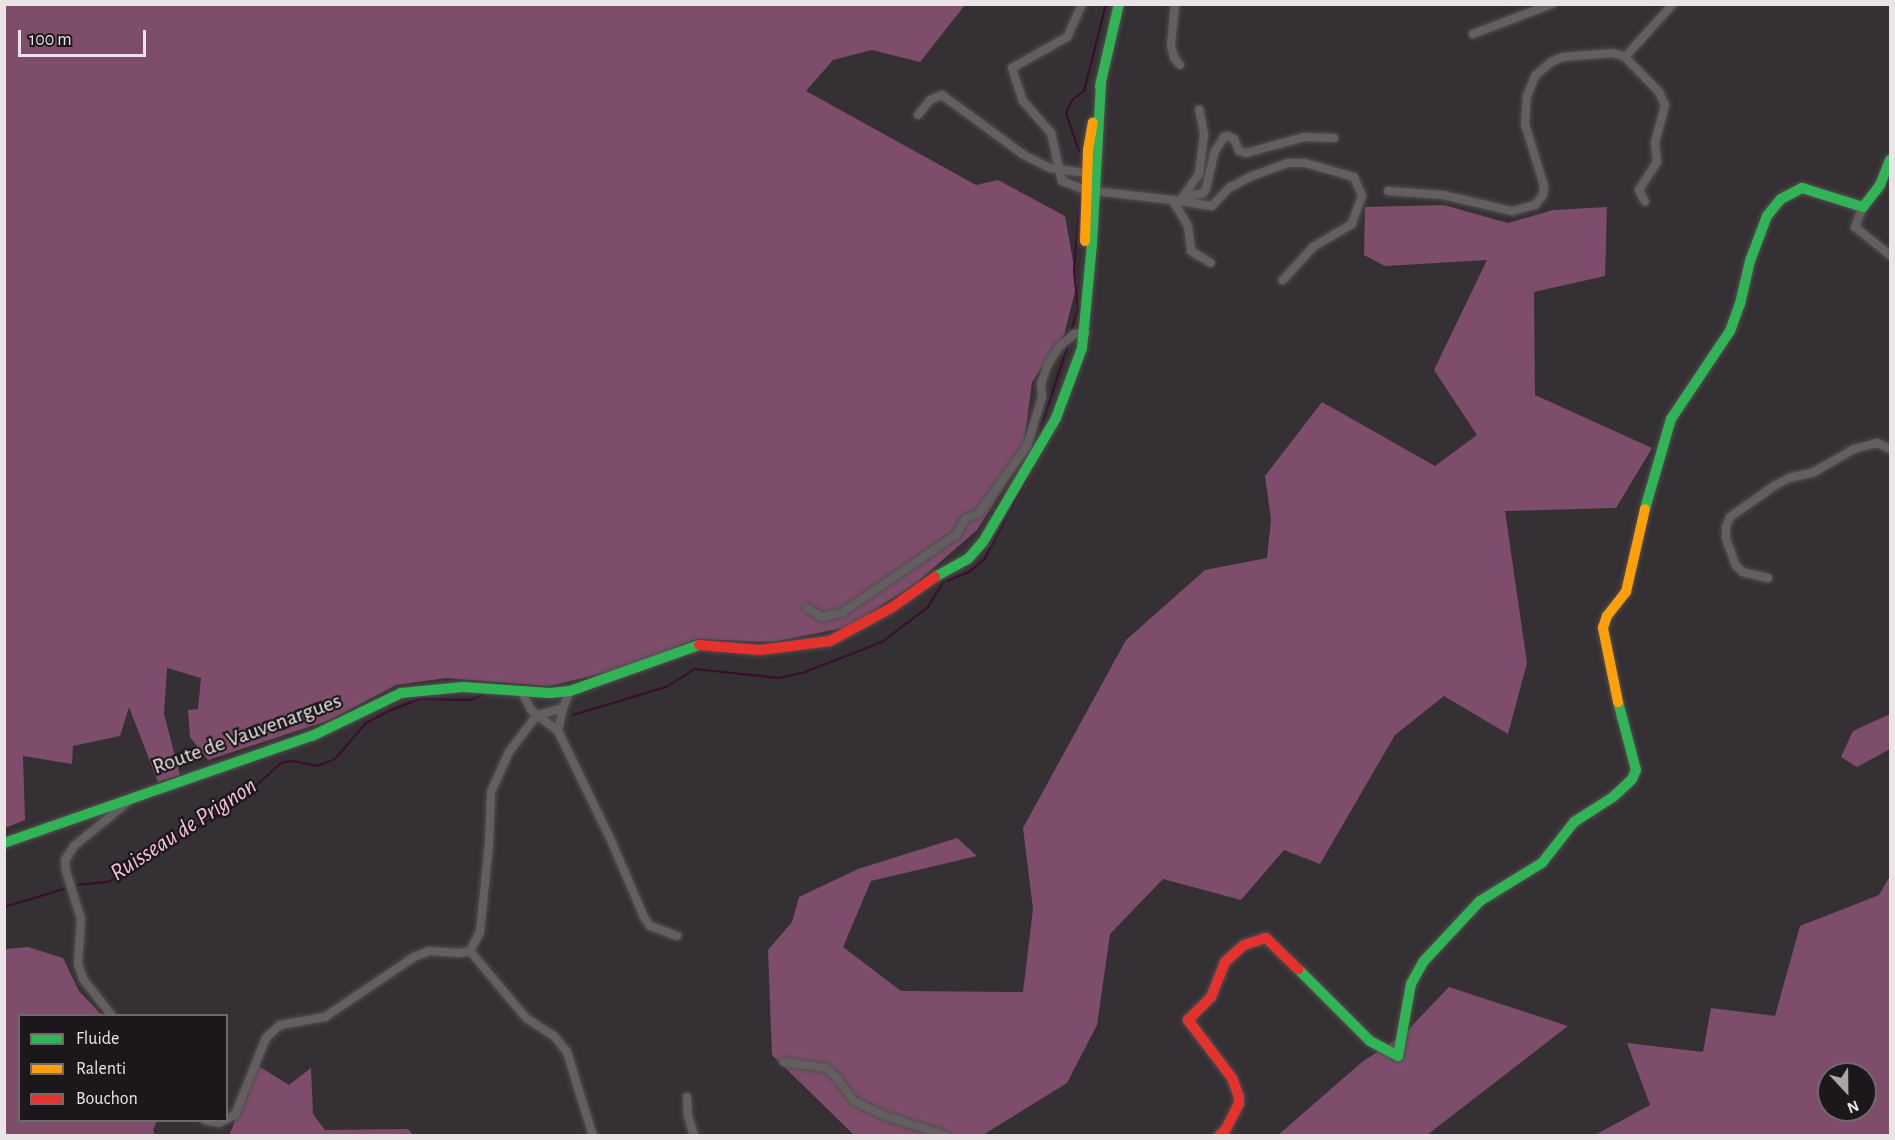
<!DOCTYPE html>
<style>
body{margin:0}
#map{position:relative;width:1895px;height:1140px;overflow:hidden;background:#353033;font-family:"Alegreya Sans",sans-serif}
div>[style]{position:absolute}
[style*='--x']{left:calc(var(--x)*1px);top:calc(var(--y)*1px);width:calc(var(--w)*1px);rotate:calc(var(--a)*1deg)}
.forest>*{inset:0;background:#7f4d6c}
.stream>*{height:2px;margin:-1px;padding:0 1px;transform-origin:1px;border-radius:1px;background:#3b0d2d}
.roads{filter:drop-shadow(0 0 2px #524d50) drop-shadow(0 0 2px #524d50)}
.street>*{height:8px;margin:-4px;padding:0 4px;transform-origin:4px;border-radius:4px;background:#635f61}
.fast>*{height:10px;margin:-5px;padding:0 5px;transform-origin:5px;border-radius:5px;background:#30b455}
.slow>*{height:10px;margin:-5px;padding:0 5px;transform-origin:5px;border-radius:5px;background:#ff9f0a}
.jam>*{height:10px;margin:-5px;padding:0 5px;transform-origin:5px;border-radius:5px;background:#e5322d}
span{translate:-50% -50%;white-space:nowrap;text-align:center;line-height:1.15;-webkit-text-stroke:4.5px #1c171a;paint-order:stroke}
.street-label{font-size:22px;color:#ebe4e7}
.water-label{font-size:24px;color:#f6c1df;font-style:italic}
.frame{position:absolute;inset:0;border:6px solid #ebe4e7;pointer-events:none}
.legend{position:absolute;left:18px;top:1014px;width:210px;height:108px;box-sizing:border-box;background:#1c171a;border:2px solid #6f696c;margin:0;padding:8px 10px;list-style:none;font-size:18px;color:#ebe4e7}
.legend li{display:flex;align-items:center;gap:12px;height:30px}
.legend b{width:30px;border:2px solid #6f696c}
.north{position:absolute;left:1817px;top:1062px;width:60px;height:60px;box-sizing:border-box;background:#1c171a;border:2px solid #6f696c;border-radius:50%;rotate:158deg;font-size:16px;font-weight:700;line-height:24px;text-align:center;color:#ebe4e7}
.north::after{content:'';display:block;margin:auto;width:21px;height:27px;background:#aba5a8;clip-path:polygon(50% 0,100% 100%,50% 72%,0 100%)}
.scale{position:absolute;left:18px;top:30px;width:128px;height:27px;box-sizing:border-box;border:3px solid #ebe4e7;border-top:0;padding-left:8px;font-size:18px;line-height:21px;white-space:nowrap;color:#ebe4e7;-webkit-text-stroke:4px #1c171a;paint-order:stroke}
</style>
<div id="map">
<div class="forest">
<i style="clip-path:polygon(5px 5px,965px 5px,920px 62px,872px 50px,833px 60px,806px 91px,976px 185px,998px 180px,1065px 216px,1077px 284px,1064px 335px,1032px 382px,1022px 459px,977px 530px,916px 583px,848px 627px,773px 642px,697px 639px,625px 668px,549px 686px,446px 678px,396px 685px,330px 720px,208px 760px,190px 737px,188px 710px,198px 709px,201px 678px,167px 668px,164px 714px,180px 775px,158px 782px,129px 707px,120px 736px,73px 746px,72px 764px,23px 756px,25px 820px,5px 828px)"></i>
<i style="clip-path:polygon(1444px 205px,1508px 223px,1553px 210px,1607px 207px,1605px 276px,1534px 292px,1535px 395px,1652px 448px,1616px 508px,1505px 511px,1527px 663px,1508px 734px,1444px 696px,1395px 735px,1320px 864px,1284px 850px,1241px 900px,1163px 879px,1110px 934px,1097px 1025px,1067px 1083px,983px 1135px,854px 1135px,772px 1055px,768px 950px,792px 922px,799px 897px,858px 869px,957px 838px,977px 856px,871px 881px,843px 947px,901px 991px,1023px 992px,1033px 909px,1023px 828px,1126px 640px,1205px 570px,1267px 558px,1271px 519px,1265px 476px,1322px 402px,1435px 466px,1477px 435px,1434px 370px,1487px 260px,1385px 266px,1364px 255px,1365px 207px)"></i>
<i style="clip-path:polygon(1890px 714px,1890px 749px,1857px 767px,1841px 757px,1853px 731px)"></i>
<i style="clip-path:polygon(evenodd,1890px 876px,1890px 1135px,1595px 1135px,1650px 1105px,1627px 1043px,1703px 1052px,1711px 1008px,1775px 1016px,1800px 926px,1879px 895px,1890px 876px,1829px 1074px,1865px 1074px,1865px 1110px,1829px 1110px,1829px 1074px)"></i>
<i style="clip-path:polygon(28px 947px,63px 958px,79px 991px,102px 1015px,20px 1016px,20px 1120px,157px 1121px,153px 1130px,155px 1135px,5px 1135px,5px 949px)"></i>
<i style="clip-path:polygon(1449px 987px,1568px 1026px,1427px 1135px,1277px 1136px,1362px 1062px,1402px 1036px)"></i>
<i style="clip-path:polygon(257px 1065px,289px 1085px,311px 1068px,313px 1114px,325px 1130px,408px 1129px,413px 1135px,229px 1136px)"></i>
</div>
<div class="stream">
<i style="--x:1079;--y:151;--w:40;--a:-108.9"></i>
<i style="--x:1066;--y:113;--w:14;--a:-65"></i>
<i style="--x:1072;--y:100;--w:15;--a:-37"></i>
<i style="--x:1084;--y:91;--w:90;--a:-75.8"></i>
<i style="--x:1072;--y:328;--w:20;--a:-72"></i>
<i style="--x:1078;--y:309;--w:39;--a:-96"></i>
<i style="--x:1074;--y:270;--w:75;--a:-85.4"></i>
<i style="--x:1040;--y:430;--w:89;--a:-71.8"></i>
<i style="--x:573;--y:715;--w:97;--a:-16.8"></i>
<i style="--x:666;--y:687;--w:34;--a:-32"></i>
<i style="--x:695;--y:669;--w:84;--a:6.1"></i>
<i style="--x:779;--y:678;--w:27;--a:-13"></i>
<i style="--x:805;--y:672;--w:83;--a:-21.3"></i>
<i style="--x:882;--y:642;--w:58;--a:-37.3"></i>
<i style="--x:928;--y:607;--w:29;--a:-59"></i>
<i style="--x:943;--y:582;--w:28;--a:-21"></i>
<i style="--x:969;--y:572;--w:19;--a:-39"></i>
<i style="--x:984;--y:560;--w:104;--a:-62"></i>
<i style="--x:77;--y:885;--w:31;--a:-6"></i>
<i style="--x:108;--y:882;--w:45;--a:-29.4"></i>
<i style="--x:147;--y:860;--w:111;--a:-32.8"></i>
<i style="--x:240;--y:800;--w:55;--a:-42.1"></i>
<i style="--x:281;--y:763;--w:11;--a:-10"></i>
<i style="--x:292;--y:761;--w:25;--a:11"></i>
<i style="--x:317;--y:766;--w:19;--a:-21"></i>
<i style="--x:335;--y:759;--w:48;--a:-49.3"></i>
<i style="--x:366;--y:723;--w:26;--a:-28"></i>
<i style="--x:389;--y:711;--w:32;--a:-22"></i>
<i style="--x:419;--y:699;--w:50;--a:1.1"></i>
<i style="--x:469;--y:700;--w:17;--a:-21"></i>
<i style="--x:4;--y:907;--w:66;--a:-16.8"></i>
</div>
<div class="roads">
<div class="street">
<i style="--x:1082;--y:4;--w:36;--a:114"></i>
<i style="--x:1067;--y:37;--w:63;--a:150.6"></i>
<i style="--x:1012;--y:68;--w:35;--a:72"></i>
<i style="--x:1023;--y:101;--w:43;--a:48.8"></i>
<i style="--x:1051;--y:133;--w:49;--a:77.1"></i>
<i style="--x:1062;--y:181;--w:26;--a:21"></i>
<i style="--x:1086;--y:190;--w:95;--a:6.7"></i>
<i style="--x:1180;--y:201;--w:33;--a:-55"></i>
<i style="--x:1199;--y:174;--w:40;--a:-82.9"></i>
<i style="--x:1204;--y:134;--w:25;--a:-101"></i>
<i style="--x:1175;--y:4;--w:41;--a:95.6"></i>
<i style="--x:1171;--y:45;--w:13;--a:77"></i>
<i style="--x:1174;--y:58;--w:9;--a:49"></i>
<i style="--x:1473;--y:34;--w:85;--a:-20.8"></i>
<i style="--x:1625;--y:57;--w:72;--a:-47.8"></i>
<i style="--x:918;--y:115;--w:19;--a:-51"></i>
<i style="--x:930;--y:100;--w:13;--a:-23"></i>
<i style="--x:942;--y:95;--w:102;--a:36.2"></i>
<i style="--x:1024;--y:155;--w:29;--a:27"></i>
<i style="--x:1050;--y:168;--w:37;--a:8"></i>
<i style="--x:1087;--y:173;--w:3;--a:72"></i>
<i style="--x:1388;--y:191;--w:55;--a:4.2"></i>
<i style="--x:1443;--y:195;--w:71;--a:13.1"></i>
<i style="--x:1512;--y:211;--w:24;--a:-15"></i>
<i style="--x:1535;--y:205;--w:13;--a:-51"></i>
<i style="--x:1543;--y:195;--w:9;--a:-84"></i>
<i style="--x:1544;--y:186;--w:65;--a:-107"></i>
<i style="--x:1525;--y:124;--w:28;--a:-86"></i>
<i style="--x:1527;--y:96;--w:22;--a:-68"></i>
<i style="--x:1535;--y:76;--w:21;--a:-41"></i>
<i style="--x:1551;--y:62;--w:13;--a:-23"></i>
<i style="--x:1563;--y:57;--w:50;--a:-4.6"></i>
<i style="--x:1613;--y:53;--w:13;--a:18"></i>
<i style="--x:1625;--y:57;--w:49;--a:45.8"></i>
<i style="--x:1659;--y:92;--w:14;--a:65"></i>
<i style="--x:1665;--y:105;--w:38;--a:105"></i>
<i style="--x:1655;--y:142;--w:20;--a:84"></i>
<i style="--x:1657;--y:162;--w:33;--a:123"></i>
<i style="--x:1639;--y:190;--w:13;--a:63"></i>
<i style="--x:1183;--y:198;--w:21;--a:-14"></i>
<i style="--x:1203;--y:193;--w:5;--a:-53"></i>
<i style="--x:1206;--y:189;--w:39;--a:-77"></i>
<i style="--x:1215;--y:151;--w:17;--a:-57"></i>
<i style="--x:1224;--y:137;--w:4;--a:-14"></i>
<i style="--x:1228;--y:136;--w:7;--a:27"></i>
<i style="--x:1234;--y:139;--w:13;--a:67"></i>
<i style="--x:1239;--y:151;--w:7;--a:16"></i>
<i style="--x:1246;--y:153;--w:60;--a:-15.4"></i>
<i style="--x:1304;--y:137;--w:30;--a:2"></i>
<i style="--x:1173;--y:201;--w:29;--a:59"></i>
<i style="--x:1188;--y:226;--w:25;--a:83"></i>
<i style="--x:1191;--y:251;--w:23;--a:31"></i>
<i style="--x:1180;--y:201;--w:32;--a:9"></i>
<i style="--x:1212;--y:206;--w:25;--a:-47"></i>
<i style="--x:1229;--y:188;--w:26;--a:-28"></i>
<i style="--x:1252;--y:176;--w:38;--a:-20"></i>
<i style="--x:1288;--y:163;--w:17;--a:0"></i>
<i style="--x:1305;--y:163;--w:51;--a:15.9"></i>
<i style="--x:1354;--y:177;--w:21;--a:67"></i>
<i style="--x:1362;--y:196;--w:30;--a:110"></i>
<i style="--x:1352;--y:224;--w:45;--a:149.5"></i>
<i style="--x:1313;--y:247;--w:45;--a:132.3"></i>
<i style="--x:1863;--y:207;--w:22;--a:112"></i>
<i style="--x:1855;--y:227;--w:45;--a:38.7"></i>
<i style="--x:1768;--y:578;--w:26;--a:-167"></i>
<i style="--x:1743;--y:572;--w:9;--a:-139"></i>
<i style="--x:1736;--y:566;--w:30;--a:-110"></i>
<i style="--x:1726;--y:538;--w:11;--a:-90"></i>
<i style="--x:1726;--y:527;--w:11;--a:-68"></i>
<i style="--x:1730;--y:517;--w:54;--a:-35.2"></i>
<i style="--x:1774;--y:486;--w:17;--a:-28"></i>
<i style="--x:1789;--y:478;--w:26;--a:-13"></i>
<i style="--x:1814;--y:472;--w:46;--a:-29.9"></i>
<i style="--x:1854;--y:449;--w:24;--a:-15"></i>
<i style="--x:1877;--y:443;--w:14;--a:25"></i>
<i style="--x:807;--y:608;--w:17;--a:31"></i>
<i style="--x:822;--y:617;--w:22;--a:-13"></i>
<i style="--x:843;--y:612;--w:138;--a:-34.4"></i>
<i style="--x:957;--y:534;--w:18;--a:-61"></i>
<i style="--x:966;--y:518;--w:13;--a:-18"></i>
<i style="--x:978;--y:514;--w:84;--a:-54.2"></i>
<i style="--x:1027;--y:446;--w:51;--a:-73"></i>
<i style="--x:1042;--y:397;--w:13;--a:-94"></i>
<i style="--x:1041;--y:384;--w:21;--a:-71"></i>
<i style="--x:1048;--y:364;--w:20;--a:-57"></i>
<i style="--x:1059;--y:347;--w:20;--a:-41"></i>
<i style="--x:1074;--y:334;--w:12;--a:-5"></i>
<i style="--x:522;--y:692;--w:20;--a:63"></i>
<i style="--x:531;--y:710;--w:34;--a:38"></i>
<i style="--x:558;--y:731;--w:119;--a:64.1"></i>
<i style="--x:610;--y:838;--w:86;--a:66.7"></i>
<i style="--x:644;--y:917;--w:11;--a:56"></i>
<i style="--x:650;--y:926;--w:29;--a:20"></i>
<i style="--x:558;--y:731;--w:24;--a:-78"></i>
<i style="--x:563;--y:708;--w:18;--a:-68"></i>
<i style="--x:470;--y:951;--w:21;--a:-62"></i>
<i style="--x:480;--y:932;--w:88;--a:-84.2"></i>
<i style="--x:489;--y:844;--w:52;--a:-87.8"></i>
<i style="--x:491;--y:792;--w:44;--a:-65.8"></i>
<i style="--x:509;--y:752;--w:46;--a:-52.9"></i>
<i style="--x:537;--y:715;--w:27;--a:-15"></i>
<i style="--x:470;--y:951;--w:87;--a:50.1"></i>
<i style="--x:526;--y:1018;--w:33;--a:33"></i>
<i style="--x:554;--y:1036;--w:21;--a:51"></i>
<i style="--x:567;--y:1052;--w:88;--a:72.8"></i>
<i style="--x:112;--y:1016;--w:47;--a:-128.1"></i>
<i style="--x:83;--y:979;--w:16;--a:-108"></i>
<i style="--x:78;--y:964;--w:45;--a:-86.2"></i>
<i style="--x:81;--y:919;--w:50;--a:-107.4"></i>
<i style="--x:66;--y:871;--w:11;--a:-95"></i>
<i style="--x:65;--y:860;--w:17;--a:-57"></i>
<i style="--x:74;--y:846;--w:70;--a:-39.2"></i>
<i style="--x:784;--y:1062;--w:42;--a:8.1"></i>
<i style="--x:826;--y:1068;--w:15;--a:42"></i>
<i style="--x:837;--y:1078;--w:29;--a:54"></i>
<i style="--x:854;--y:1101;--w:32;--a:26"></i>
<i style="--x:883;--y:1115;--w:67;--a:18.2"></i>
<i style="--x:687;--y:1097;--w:19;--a:87"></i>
<i style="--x:688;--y:1116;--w:21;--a:73"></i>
<i style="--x:205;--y:1120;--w:14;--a:12"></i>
<i style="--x:219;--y:1123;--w:18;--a:-27"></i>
<i style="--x:235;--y:1115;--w:83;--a:-68.1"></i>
<i style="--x:266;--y:1038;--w:19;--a:-43"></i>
<i style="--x:280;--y:1025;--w:46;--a:-10.1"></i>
<i style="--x:325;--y:1017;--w:107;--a:-34"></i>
<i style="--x:414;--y:957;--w:16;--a:-22"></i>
<i style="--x:429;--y:951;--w:30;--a:4"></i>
<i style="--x:459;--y:953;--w:11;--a:-10"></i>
</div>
<div class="fast">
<i style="--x:1100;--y:86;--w:84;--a:-77"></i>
<i style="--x:1645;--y:509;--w:94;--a:-73.9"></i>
<i style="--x:1671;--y:419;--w:106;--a:-56.2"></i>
<i style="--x:1730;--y:331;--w:29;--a:-70"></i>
<i style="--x:1740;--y:304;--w:44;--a:-76.9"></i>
<i style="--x:1750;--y:261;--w:48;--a:-69.3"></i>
<i style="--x:1767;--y:216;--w:22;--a:-51"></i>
<i style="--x:1781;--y:199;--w:24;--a:-28"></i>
<i style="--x:1802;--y:188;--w:64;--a:17.3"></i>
<i style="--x:1863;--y:207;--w:28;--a:-52"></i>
<i style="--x:1880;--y:185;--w:27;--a:-68"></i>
<i style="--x:935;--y:577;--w:38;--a:-29"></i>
<i style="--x:968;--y:559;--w:23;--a:-49"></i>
<i style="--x:983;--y:542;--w:144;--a:-59.5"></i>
<i style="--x:1056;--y:418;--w:75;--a:-69.6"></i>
<i style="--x:1082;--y:348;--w:104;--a:-84.5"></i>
<i style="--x:1092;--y:244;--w:163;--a:-86.8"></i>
<i style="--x:4;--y:843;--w:326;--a:-19.2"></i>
<i style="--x:312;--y:736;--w:99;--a:-25.8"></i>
<i style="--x:401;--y:693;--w:62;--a:-5.5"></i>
<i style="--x:463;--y:687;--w:87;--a:3.9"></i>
<i style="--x:550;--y:693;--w:20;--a:-6"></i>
<i style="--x:570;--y:691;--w:137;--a:-19.6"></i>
<i style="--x:1298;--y:969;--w:102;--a:45"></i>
<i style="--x:1370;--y:1041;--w:32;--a:28"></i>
<i style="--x:1398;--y:1056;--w:73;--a:-79.8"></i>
<i style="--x:1411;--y:984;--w:26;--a:-61"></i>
<i style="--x:1424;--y:961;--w:82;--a:-47"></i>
<i style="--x:1480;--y:901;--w:73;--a:-31.5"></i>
<i style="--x:1542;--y:863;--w:52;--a:-52"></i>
<i style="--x:1574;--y:822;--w:46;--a:-32.7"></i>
<i style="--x:1613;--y:797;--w:26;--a:-43"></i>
<i style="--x:1632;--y:779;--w:10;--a:-66"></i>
<i style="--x:1636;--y:770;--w:70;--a:-104.8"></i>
</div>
<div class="slow">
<i style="--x:1085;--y:241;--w:91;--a:-88.1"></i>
<i style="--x:1088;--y:150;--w:28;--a:-80"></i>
<i style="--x:1618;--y:702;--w:76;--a:-101.5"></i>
<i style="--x:1603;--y:628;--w:13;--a:-72"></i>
<i style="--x:1607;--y:616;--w:31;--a:-52"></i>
<i style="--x:1626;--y:592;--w:85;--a:-77.1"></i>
</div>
<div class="jam">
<i style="--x:699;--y:645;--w:61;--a:4.7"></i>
<i style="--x:760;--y:650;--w:71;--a:-7.3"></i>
<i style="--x:830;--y:641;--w:69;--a:-28.4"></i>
<i style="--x:891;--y:608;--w:54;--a:-35.2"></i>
<i style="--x:1219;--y:1136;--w:10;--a:-45"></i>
<i style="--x:1226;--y:1129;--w:28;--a:-63"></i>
<i style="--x:1239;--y:1104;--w:7;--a:-90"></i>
<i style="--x:1239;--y:1097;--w:20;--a:-110"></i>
<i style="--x:1232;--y:1078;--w:73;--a:-127.2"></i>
<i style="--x:1188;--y:1020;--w:33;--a:-45"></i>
<i style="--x:1211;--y:997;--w:38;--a:-68"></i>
<i style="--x:1225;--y:962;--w:25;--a:-42"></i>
<i style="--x:1244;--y:945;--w:23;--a:-18"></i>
<i style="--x:1266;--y:938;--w:45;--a:44.1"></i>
</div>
</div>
<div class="street-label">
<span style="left:247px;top:734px;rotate:-20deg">Route de Vauvenargues</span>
</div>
<div class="water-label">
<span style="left:184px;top:830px;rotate:-33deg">Ruisseau de Prignon</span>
</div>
<div class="frame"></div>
<ul class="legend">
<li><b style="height:8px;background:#30b455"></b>Fluide</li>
<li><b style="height:8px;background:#ff9f0a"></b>Ralenti</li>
<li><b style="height:8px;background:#e5322d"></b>Bouchon</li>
</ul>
<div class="north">N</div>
<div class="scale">100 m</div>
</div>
